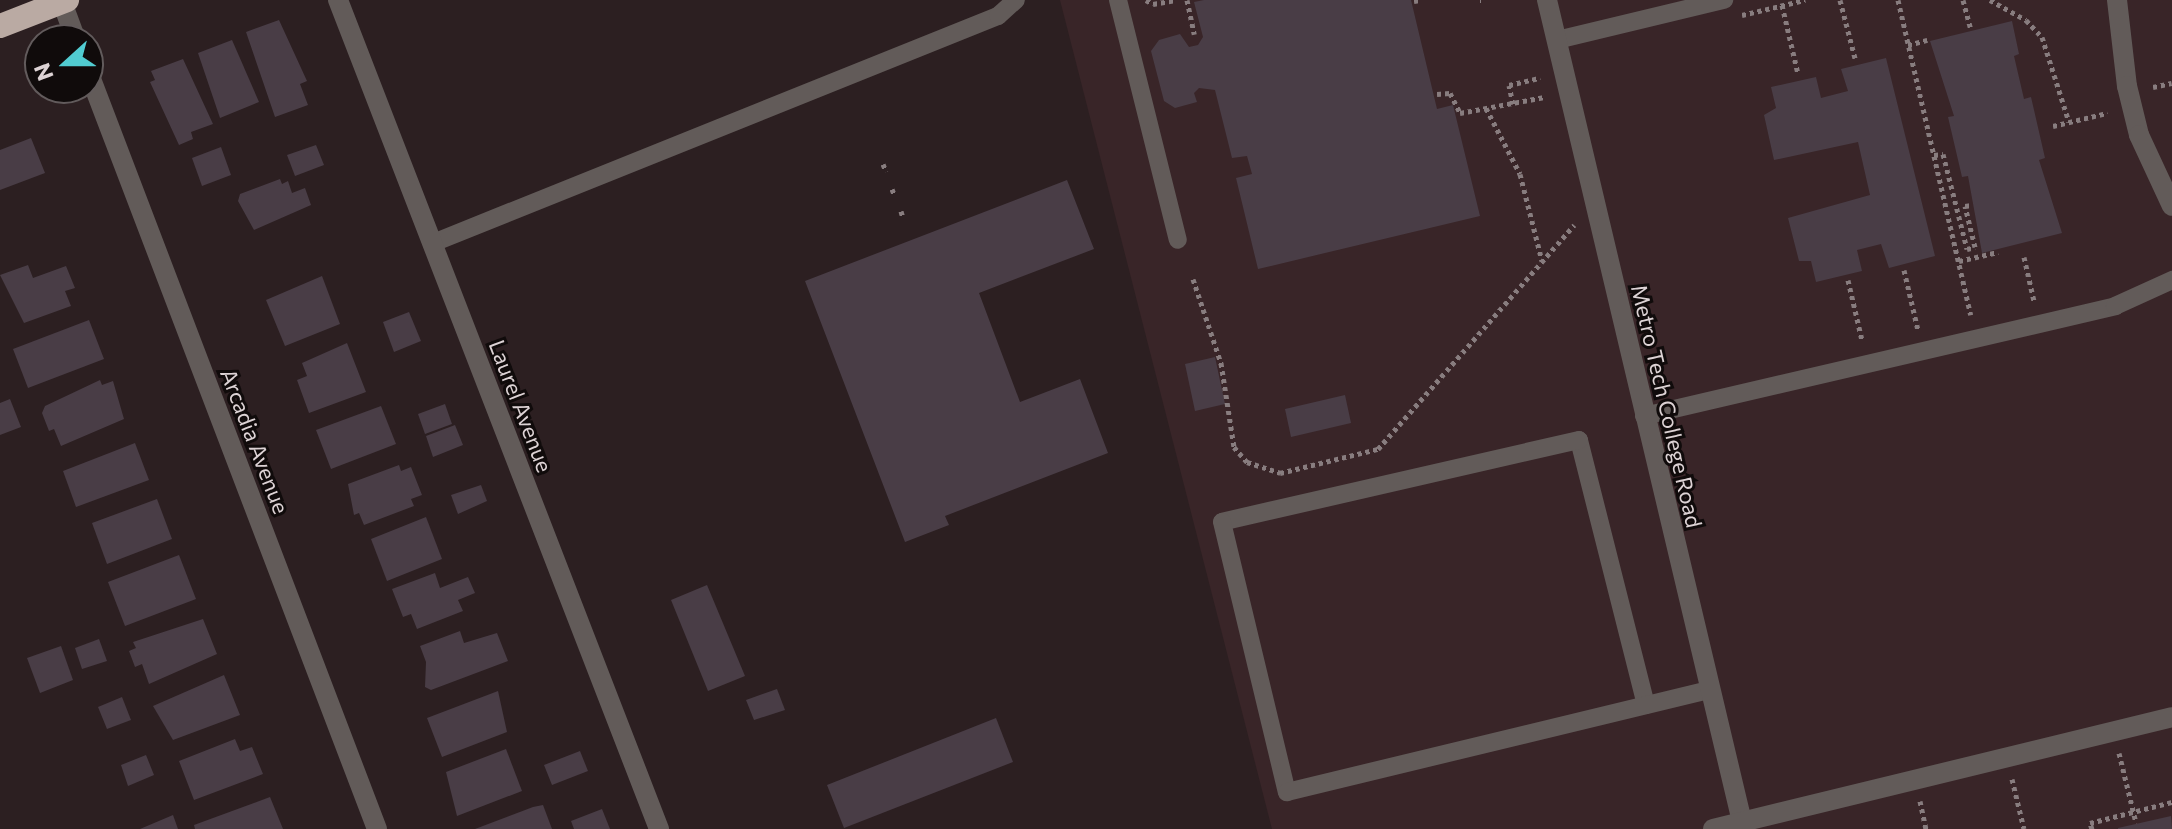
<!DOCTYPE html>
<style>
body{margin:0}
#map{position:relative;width:2172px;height:829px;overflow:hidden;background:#2c1f21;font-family:Commissioner,sans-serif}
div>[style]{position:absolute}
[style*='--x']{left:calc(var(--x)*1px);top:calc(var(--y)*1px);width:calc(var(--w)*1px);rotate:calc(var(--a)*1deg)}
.built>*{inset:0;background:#392528}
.building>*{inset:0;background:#493d46}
.path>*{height:5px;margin-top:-2.5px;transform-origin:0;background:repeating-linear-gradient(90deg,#887d7f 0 4px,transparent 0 8px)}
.lane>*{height:18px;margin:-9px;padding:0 9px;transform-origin:9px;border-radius:9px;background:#625b59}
.street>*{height:20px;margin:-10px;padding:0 10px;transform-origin:10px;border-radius:10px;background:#625b59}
.highway>*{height:24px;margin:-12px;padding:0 12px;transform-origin:12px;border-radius:12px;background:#baaaa3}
span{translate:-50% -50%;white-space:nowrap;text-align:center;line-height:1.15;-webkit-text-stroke:6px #100b0b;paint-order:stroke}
.street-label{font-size:22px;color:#ddd3d5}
.north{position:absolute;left:24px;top:24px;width:80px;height:80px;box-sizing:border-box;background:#100b0b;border:2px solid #625b5c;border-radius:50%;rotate:249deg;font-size:22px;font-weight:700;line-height:32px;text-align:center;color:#ddd3d5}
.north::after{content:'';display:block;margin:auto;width:28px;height:36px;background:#51ccd1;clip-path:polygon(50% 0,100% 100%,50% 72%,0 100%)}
</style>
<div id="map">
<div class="built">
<i style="clip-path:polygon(1060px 0,2172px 0,2172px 829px,1272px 829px)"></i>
</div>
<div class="building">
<i style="clip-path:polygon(1204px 0,1411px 0,1437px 109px,1453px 105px,1480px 216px,1258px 269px,1236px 178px,1252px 174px,1247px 156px,1232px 158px,1215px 90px,1199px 88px,1194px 93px,1197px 102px,1175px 108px,1164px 101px,1151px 51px,1159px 40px,1180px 34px,1189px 47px,1198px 45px,1203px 37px,1194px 2px)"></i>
<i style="clip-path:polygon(279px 20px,307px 81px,300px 84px,308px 105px,275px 117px,246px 32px)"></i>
<i style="clip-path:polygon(2012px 21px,2019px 54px,2014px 56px,2024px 99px,2031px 97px,2045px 158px,2039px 160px,2062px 233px,1982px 253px,1968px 176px,1962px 177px,1948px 117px,1954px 116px,1930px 41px)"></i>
<i style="clip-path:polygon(232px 40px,259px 102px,220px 118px,198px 53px)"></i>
<i style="clip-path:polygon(1886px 58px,1935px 256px,1889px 268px,1881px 244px,1857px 250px,1862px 271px,1816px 282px,1811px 261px,1799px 261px,1788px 218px,1870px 195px,1858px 142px,1774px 160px,1764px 115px,1776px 108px,1771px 87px,1816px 77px,1821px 98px,1848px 91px,1841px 69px)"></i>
<i style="clip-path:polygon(183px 59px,213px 124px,191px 132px,193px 139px,179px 145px,150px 82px,155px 80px,151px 71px)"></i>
<i style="clip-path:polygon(31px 138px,45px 173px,0 190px,0 150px)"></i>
<i style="clip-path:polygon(316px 145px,324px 165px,295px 176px,287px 155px)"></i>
<i style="clip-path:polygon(221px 147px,231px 175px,202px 186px,192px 158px)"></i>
<i style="clip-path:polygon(280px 179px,282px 184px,288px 181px,292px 193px,305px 188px,311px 205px,254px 230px,238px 201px,240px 194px)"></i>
<i style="clip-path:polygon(1067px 180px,1094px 249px,979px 293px,1020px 402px,1080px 379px,1108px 453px,945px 516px,949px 525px,905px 542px,805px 281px)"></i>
<i style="clip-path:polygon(28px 265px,33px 278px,66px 266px,75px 288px,65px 291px,71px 306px,24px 323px,0 275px)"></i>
<i style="clip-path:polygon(322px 276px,340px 324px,285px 346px,266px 300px)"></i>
<i style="clip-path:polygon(409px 312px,421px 341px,394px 352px,383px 322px)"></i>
<i style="clip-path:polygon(89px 320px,104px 359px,28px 388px,13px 349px)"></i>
<i style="clip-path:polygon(347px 343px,366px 392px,309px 413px,297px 380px,307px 376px,302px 363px)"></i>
<i style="clip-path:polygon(1215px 357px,1225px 404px,1195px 411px,1185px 364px)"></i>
<i style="clip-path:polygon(100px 380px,102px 385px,113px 381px,124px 419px,61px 446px,54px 429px,49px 431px,42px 413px,45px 406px)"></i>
<i style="clip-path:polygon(1345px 395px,1351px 423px,1291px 437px,1285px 409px)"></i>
<i style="clip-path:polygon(10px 399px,21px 427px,0 435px,0 403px)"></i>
<i style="clip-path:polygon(445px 404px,452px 424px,425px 434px,418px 414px)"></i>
<i style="clip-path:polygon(381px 406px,396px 444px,331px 469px,316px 430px)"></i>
<i style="clip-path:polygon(455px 425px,463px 445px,433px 457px,426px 436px)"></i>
<i style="clip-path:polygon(135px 443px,149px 480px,76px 507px,63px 471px)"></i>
<i style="clip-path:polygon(399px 465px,401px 471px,411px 467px,422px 495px,411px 499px,414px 506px,364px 525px,359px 513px,354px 515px,348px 484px)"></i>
<i style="clip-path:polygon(481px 485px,487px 501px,458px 514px,451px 495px)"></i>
<i style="clip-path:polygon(157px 499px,172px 539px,107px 564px,92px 523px)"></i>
<i style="clip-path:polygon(426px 517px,442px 559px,387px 581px,371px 539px)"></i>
<i style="clip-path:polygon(179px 555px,196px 599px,125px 626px,108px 582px)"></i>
<i style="clip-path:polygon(435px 573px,440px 588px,468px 577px,475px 593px,458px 600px,463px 611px,417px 629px,411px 614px,403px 617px,392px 589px)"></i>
<i style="clip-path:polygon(707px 585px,745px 676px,708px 691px,671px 600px)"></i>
<i style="clip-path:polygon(203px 619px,217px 654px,149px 684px,142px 664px,135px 667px,129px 651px,136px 648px,133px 642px)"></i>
<i style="clip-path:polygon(460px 631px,464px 643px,497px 633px,508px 661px,431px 690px,425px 687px,426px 662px,420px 646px)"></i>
<i style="clip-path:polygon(99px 639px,107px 661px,82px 669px,75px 648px)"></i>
<i style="clip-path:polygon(61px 646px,73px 680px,40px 693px,27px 658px)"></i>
<i style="clip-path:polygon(224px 675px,240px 715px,173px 740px,153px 706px)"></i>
<i style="clip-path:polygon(777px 689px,785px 710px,754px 720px,746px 700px)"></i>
<i style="clip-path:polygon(498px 691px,507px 732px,442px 757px,427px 718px)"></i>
<i style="clip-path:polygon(122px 697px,131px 720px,107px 729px,98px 707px)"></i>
<i style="clip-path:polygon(996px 718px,1013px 762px,844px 828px,827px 785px)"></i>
<i style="clip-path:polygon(235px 739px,240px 751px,252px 747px,263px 774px,194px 800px,179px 761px)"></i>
<i style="clip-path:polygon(506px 749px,522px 791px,457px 816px,446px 772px)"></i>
<i style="clip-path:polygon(580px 751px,588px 771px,552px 785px,544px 765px)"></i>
<i style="clip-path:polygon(146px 755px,154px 775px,128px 786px,121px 765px)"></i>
<i style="clip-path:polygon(270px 797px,283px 829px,195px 829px,194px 825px)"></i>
<i style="clip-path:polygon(543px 805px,552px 829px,475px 829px,533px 807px)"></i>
<i style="clip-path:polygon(602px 809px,610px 829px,574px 829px,571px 821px)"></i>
<i style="clip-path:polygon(173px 815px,178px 829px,140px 829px)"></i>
<i style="clip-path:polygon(2171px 816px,2172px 829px,2118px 829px,2118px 828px)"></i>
</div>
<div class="path">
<i style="--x:1146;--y:0;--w:8;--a:30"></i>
<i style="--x:1153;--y:4;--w:23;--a:-10"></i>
<i style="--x:1187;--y:0;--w:35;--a:78"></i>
<i style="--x:1480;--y:0;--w:1;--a:0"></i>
<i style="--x:1840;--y:0;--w:60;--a:75.5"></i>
<i style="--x:1898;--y:0;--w:323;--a:77"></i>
<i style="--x:1963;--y:0;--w:28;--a:75"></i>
<i style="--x:1990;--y:0;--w:41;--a:29.1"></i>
<i style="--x:2026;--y:20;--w:23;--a:47"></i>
<i style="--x:2042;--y:37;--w:89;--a:72.4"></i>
<i style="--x:1414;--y:1;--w:6;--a:-9"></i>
<i style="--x:1782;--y:5;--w:71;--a:76.9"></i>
<i style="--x:1742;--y:15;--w:65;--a:-13.4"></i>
<i style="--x:1908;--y:45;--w:20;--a:-15"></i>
<i style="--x:2153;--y:87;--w:19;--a:-12"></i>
<i style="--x:1437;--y:94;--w:13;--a:-4"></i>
<i style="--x:1450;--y:93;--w:22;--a:63"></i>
<i style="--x:1460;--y:113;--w:86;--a:-10.7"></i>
<i style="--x:1513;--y:104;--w:19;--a:-102"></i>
<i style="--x:1509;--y:85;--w:32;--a:-13"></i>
<i style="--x:1486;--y:108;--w:74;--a:62.7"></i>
<i style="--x:1520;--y:174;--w:90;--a:75.8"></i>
<i style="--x:2053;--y:126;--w:56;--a:-13.5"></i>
<i style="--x:1934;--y:155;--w:9;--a:-6"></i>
<i style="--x:1943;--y:154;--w:98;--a:75.8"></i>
<i style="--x:1967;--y:249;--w:8;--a:-14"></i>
<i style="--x:1975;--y:247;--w:42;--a:-103.7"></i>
<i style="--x:1965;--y:206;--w:7;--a:-8"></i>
<i style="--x:883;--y:164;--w:8;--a:67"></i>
<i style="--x:892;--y:189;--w:5;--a:68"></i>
<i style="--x:901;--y:211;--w:7;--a:74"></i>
<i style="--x:2024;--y:257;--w:45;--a:77.2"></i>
<i style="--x:1959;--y:261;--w:40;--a:-13"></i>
<i style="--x:1904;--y:270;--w:62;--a:76.9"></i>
<i style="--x:1193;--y:279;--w:89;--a:71.6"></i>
<i style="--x:1221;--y:363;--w:85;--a:81.2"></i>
<i style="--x:1234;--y:447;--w:20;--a:49"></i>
<i style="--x:1247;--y:462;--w:35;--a:18"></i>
<i style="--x:1280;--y:473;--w:101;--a:-13.8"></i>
<i style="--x:1378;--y:449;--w:298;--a:-48.8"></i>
<i style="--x:1848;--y:280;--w:62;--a:76.9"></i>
<i style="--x:2119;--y:753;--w:72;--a:76.3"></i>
<i style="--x:2012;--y:779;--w:51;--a:76.5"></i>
<i style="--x:1920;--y:801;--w:29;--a:78"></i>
<i style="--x:2092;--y:829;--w:6;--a:-108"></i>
<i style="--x:2090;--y:823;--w:85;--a:-14.4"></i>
</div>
<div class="lane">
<i style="--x:1118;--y:0;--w:247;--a:76"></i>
<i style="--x:1557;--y:40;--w:172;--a:-13.5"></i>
<i style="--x:433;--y:243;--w:609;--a:-21.89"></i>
<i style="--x:998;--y:16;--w:24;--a:-42"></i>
<i style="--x:1644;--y:416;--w:484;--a:-13.1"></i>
<i style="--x:2115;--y:306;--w:63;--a:-24.5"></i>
<i style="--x:1646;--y:705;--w:273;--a:-104.2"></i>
<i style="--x:1579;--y:440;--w:366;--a:167.1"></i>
<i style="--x:1222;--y:522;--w:278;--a:76.5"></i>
<i style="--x:1287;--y:792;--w:435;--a:-13.6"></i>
</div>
<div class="street">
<i style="--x:338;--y:0;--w:889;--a:68.83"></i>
<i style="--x:1547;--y:0;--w:845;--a:76.65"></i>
<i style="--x:2117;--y:0;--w:87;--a:83.4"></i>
<i style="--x:2127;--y:86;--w:50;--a:76.2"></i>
<i style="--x:2139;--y:135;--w:78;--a:65.1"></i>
<i style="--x:62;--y:2;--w:40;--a:69.8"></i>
<i style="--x:88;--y:71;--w:811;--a:69.13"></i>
<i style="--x:1713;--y:829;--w:472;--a:-13.7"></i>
</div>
<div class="highway">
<i style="--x:0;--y:26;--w:72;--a:-21.2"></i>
</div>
<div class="street-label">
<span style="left:521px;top:406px;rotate:69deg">Laurel Avenue</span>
<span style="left:1667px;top:406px;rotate:77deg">Metro Tech College Road</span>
<span style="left:255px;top:441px;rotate:69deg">Arcadia Avenue</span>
</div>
<div class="north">N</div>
</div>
